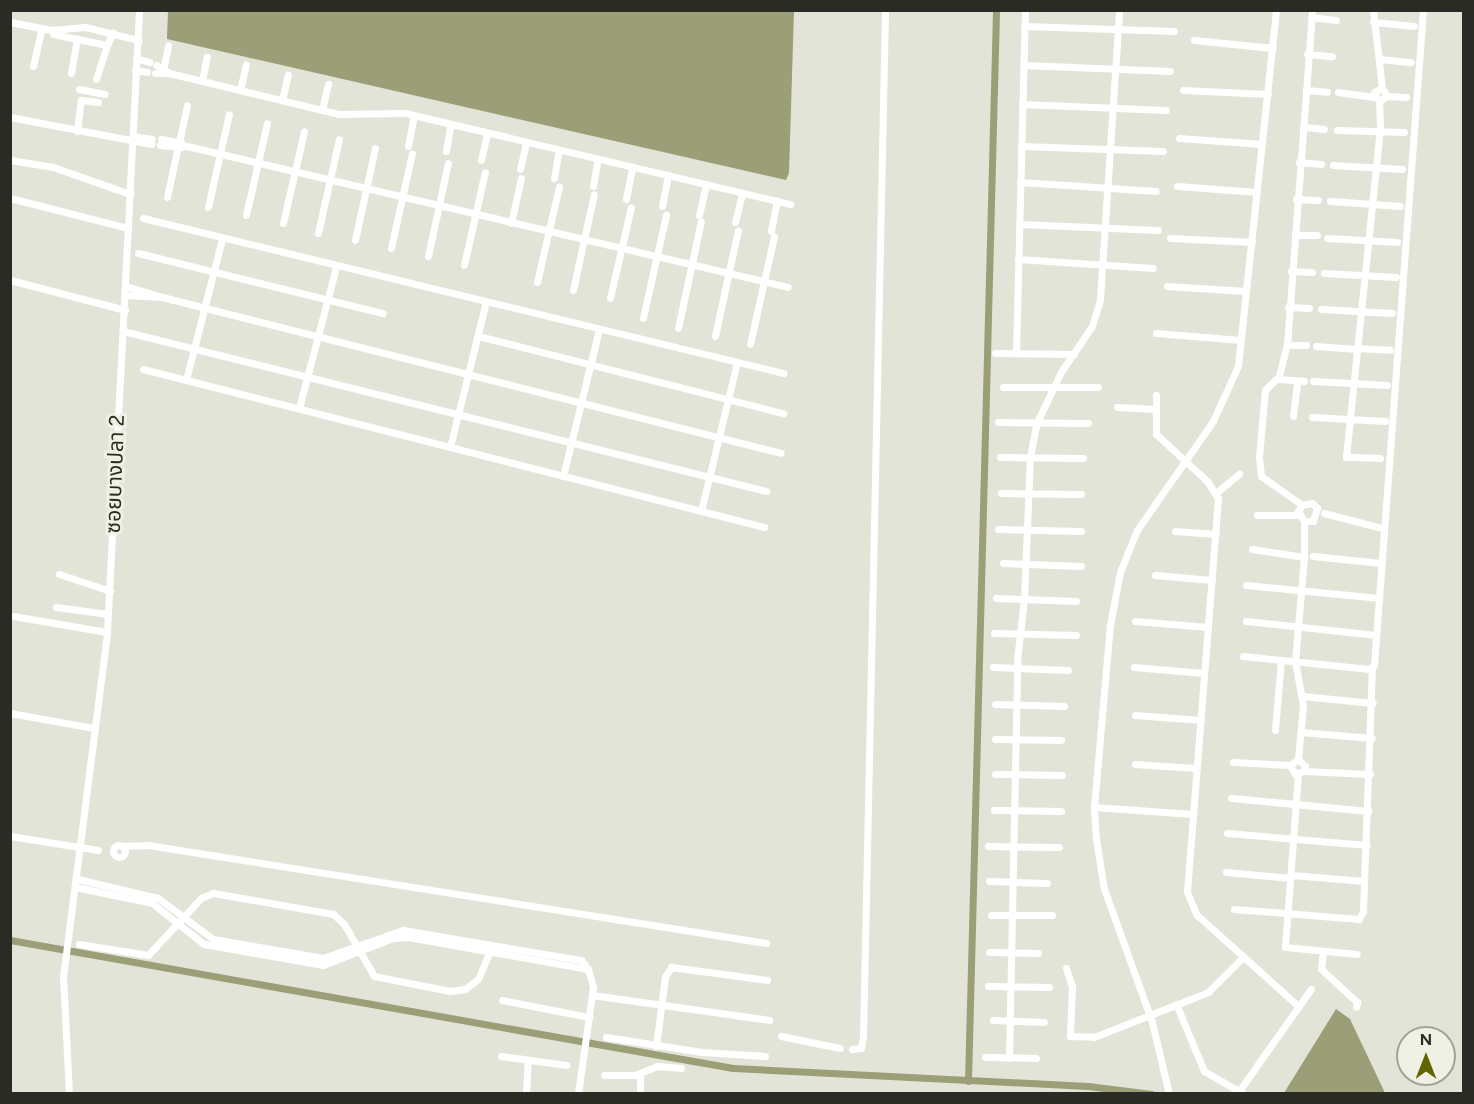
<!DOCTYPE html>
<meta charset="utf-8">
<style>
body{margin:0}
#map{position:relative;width:1474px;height:1104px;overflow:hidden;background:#e3e4d8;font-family:Figtree,"Noto Sans Thai",sans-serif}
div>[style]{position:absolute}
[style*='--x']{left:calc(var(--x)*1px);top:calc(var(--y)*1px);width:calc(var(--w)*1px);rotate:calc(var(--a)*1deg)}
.water>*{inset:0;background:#9b9e76}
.canal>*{height:7px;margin:-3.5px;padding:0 3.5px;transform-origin:3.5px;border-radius:3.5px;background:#9b9e76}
.minor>*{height:7px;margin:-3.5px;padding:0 3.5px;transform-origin:3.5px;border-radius:3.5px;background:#fff}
.minor>.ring{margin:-3.5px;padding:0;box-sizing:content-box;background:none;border:7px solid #fff;border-radius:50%}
span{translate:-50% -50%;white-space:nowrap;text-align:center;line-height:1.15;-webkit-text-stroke:6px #f0f1e5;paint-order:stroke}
.street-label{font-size:21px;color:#2b2b26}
.frame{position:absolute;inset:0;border:12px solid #2b2b26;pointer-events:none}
.north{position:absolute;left:1396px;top:1026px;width:60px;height:60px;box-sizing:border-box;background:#f0f1e5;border:2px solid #a1a299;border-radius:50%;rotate:0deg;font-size:16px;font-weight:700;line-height:24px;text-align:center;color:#2b2b26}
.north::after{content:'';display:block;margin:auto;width:21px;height:27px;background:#626500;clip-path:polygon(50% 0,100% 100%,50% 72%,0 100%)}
</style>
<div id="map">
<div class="water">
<i style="clip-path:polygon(168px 11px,794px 11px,789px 173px,786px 180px,167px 39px)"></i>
<i style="clip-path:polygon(1336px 1009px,1350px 1019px,1385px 1093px,1284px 1093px)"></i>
</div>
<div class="canal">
<i style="--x:10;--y:940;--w:734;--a:10.04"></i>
<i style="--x:733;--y:1068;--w:355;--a:2.9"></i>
<i style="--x:1088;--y:1086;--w:64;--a:7.2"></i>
<i style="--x:968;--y:1081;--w:1071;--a:-88.5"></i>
</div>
<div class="minor">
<i style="--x:1373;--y:10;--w:79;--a:83.4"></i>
<i style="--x:1382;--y:88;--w:9;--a:58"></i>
<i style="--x:1387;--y:96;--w:9;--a:148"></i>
<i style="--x:1311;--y:17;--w:25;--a:7"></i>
<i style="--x:10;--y:22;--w:42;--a:11"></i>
<i style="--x:51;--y:30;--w:34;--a:-5"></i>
<i style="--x:85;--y:27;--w:55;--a:13.8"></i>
<i style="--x:1373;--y:22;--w:41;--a:5.6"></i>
<i style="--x:1024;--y:26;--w:150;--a:1.9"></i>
<i style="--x:53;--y:34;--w:55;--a:11.5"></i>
<i style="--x:107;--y:45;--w:14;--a:-65"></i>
<i style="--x:1194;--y:40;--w:79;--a:5.8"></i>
<i style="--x:1307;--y:54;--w:25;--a:5"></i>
<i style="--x:136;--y:58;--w:14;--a:17"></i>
<i style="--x:1380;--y:59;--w:31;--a:6"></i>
<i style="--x:1023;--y:65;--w:147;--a:2.3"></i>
<i style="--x:33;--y:66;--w:35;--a:-77"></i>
<i style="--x:135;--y:70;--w:12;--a:9"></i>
<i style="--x:163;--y:70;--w:25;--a:-78"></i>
<i style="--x:71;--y:73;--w:35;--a:-80"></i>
<i style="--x:155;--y:73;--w:14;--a:0"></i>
<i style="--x:169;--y:73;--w:15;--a:-148"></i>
<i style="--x:169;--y:73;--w:175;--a:13.6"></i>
<i style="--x:339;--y:114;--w:66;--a:-0.9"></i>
<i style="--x:405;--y:113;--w:396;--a:13.3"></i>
<i style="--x:96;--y:79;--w:36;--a:-72"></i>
<i style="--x:202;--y:81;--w:25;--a:-79"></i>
<i style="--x:79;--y:89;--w:26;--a:11"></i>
<i style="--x:240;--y:90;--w:26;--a:-77"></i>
<i style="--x:1183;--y:90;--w:85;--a:2.7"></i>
<i style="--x:1306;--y:90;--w:21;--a:5"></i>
<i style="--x:1338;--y:92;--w:36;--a:8"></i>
<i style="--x:1387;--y:96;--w:19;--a:3"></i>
<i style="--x:282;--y:100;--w:26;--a:-77"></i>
<i style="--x:1022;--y:104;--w:144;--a:2.4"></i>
<i style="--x:322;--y:110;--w:27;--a:-77"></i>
<i style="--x:10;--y:117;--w:144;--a:10.8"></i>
<i style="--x:1304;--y:127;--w:20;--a:6"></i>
<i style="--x:1337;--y:130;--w:67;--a:1.7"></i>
<i style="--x:77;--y:131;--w:31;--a:-83"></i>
<i style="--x:81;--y:100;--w:17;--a:7"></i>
<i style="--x:133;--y:136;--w:19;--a:9"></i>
<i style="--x:1179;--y:138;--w:83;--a:4.1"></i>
<i style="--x:161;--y:139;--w:21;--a:11"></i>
<i style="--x:160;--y:145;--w:22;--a:5"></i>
<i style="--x:187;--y:146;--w:617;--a:13.2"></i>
<i style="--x:408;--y:146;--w:31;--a:-79"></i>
<i style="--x:1021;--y:146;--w:142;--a:2"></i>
<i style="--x:446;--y:151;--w:27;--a:-80"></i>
<i style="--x:10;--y:160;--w:44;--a:9.2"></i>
<i style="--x:53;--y:167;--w:82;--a:19.3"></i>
<i style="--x:481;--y:160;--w:28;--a:-77"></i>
<i style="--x:1299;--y:162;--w:22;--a:5"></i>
<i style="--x:1333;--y:165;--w:69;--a:3.3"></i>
<i style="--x:520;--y:169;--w:28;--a:-77"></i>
<i style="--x:554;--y:178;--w:28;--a:-80"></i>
<i style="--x:1020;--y:182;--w:136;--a:3.8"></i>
<i style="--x:593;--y:186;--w:27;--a:-80"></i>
<i style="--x:1177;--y:186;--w:80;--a:4.3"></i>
<i style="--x:167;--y:197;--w:94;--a:-77.7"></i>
<i style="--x:10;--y:198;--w:122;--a:14.3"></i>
<i style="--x:626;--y:199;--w:33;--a:-79"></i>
<i style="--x:1296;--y:199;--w:22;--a:3"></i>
<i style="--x:1330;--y:201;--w:70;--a:4.1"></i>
<i style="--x:662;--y:206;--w:32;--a:-79"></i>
<i style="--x:208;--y:207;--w:95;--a:-77.3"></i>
<i style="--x:246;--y:215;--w:94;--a:-77.1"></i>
<i style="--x:699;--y:215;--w:32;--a:-77"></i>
<i style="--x:143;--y:218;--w:659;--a:13.61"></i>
<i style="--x:735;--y:222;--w:30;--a:-76"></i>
<i style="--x:283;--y:223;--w:94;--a:-77.1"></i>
<i style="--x:511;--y:223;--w:46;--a:-77.5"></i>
<i style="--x:1019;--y:224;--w:139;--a:2.5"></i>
<i style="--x:771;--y:231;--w:31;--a:-79"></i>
<i style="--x:318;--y:233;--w:96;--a:-77.4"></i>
<i style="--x:1295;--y:235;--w:22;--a:0"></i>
<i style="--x:1170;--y:238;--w:82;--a:2.8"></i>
<i style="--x:1327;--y:238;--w:70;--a:3.3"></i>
<i style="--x:355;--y:240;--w:94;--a:-77.7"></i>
<i style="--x:391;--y:248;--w:97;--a:-77.5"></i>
<i style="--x:138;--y:253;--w:252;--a:13.8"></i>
<i style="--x:428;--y:256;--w:95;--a:-77.9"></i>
<i style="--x:1018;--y:259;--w:135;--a:3.8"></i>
<i style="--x:464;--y:265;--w:95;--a:-77.3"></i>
<i style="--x:1291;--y:271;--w:21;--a:3"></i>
<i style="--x:1324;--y:273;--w:72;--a:3.2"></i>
<i style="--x:10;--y:280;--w:119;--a:14.6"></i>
<i style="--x:537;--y:282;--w:98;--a:-77"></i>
<i style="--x:1167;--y:286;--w:79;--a:3.6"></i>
<i style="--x:573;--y:290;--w:98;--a:-77.7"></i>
<i style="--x:125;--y:295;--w:37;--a:3"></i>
<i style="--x:162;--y:297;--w:38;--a:-163"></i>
<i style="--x:162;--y:297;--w:638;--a:14.15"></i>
<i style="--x:610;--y:298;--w:93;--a:-77"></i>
<i style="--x:1288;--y:307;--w:21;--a:3"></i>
<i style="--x:1321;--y:309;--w:71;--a:3.2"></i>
<i style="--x:643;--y:318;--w:106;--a:-77.4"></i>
<i style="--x:678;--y:328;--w:109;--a:-77.9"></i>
<i style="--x:123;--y:331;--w:663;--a:13.97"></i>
<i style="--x:1156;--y:333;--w:85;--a:4.7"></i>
<i style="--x:478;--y:336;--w:315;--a:14.2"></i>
<i style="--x:715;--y:336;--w:108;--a:-77.8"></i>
<i style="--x:750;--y:344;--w:110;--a:-77.4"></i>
<i style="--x:1287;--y:345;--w:19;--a:0"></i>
<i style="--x:1316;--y:346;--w:40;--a:4.3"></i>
<i style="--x:1356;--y:348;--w:34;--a:3"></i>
<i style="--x:995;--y:353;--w:79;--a:0.7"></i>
<i style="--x:1016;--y:353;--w:343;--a:-88.5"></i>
<i style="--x:143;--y:369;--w:641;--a:14.27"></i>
<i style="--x:1277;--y:379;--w:27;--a:4"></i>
<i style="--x:186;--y:380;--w:146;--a:-75.7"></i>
<i style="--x:1313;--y:381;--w:74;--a:3.1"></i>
<i style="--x:1003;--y:387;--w:95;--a:0"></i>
<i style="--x:1156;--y:395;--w:39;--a:90"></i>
<i style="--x:1156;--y:434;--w:69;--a:42.7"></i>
<i style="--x:1207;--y:481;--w:20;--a:57"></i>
<i style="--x:1218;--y:498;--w:395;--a:94.5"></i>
<i style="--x:1187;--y:892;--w:25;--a:67"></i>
<i style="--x:1197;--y:915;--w:137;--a:42"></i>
<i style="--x:1117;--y:407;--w:38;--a:3"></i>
<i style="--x:299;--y:408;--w:146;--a:-75.3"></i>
<i style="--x:1293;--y:416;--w:35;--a:-83"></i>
<i style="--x:1312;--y:417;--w:73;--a:3.1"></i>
<i style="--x:998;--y:422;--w:90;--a:0.6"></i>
<i style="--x:450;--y:447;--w:150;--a:-76.1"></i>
<i style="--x:1000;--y:457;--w:83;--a:0.7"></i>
<i style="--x:1380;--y:458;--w:34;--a:-178"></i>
<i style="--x:1346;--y:457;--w:332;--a:-84.1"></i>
<i style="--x:1380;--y:127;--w:26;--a:-92"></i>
<i style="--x:1379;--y:101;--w:10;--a:-119"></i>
<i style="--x:1374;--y:92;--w:9;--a:-27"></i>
<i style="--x:563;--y:476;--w:151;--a:-76.2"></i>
<i style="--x:1001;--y:493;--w:80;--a:0.7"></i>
<i style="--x:1216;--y:493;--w:30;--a:-40"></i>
<i style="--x:701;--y:511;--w:153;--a:-76.4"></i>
<i style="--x:1324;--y:513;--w:60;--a:14.5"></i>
<i style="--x:1257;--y:515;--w:42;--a:0"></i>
<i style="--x:1304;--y:521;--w:9;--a:0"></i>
<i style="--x:1313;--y:521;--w:14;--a:-73"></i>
<i style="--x:1317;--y:508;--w:7;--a:-135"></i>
<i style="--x:1312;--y:503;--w:10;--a:169"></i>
<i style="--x:1302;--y:505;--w:50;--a:-144.7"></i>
<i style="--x:1261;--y:476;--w:19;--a:-96"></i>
<i style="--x:1259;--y:457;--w:67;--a:-84.9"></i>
<i style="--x:1265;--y:390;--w:20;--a:-45"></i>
<i style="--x:1279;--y:376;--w:32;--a:-76"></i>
<i style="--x:1287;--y:345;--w:336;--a:-85.7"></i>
<i style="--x:998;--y:529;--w:83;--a:1.4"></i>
<i style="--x:1175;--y:531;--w:41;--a:4.2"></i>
<i style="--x:1252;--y:549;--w:53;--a:8.7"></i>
<i style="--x:1313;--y:556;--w:68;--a:5.9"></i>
<i style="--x:1003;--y:563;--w:78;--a:2.2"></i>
<i style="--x:59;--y:574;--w:54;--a:18.4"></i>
<i style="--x:1155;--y:575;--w:57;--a:5"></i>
<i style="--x:1246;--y:585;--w:134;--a:5.6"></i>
<i style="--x:996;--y:598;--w:80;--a:2.1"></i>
<i style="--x:56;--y:607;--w:52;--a:7.7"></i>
<i style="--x:13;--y:616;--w:95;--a:9.7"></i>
<i style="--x:1135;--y:621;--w:73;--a:4.7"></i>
<i style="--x:1246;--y:621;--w:131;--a:6.1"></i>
<i style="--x:994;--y:633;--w:82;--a:1.4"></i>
<i style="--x:1243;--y:656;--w:127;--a:5.9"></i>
<i style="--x:1369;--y:669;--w:6;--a:-39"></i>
<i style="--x:1374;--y:665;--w:657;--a:-85.72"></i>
<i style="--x:993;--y:667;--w:75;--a:2.3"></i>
<i style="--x:1134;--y:667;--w:70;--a:4.9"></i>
<i style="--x:1302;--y:696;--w:71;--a:5.6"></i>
<i style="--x:995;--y:704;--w:69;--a:1.7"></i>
<i style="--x:10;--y:713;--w:84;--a:10.2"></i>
<i style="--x:1135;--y:715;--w:66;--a:4.3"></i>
<i style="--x:1275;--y:730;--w:70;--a:-85.1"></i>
<i style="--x:1301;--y:732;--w:71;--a:4.8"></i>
<i style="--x:995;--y:739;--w:66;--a:0.9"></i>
<i style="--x:1298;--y:759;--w:10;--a:45"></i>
<i style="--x:1305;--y:766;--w:5;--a:101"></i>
<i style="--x:1304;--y:771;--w:9;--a:162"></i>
<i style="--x:1295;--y:774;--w:10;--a:-119"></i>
<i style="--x:1290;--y:765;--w:10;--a:-37"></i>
<i style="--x:1298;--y:759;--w:54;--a:-84.7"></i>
<i style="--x:1303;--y:705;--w:44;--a:-100.5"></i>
<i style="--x:1295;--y:662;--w:105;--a:-85.1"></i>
<i style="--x:1304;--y:557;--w:36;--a:-90"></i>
<i style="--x:1304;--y:521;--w:12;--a:-121"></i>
<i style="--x:1298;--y:511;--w:7;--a:-56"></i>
<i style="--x:1233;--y:762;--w:57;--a:3"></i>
<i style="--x:1135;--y:764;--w:61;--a:3.8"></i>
<i style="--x:1304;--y:771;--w:66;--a:2.6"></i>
<i style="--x:995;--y:774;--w:67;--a:0.9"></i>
<i style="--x:1298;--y:774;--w:173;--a:94.3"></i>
<i style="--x:1285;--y:947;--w:72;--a:5.6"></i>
<i style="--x:1231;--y:798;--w:138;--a:5.4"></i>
<i style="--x:1094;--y:807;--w:98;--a:4.1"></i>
<i style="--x:994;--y:810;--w:67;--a:0.9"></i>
<i style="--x:1227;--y:833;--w:140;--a:4.9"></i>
<i style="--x:10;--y:836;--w:89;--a:9"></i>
<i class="ring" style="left:113px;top:845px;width:5px;height:5px"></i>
<i style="--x:122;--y:846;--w:26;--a:-2"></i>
<i style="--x:148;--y:845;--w:626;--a:9.01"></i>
<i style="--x:988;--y:846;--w:71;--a:0.8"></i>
<i style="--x:1226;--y:872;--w:65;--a:5.3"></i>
<i style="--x:1292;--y:875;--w:72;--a:4.8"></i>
<i style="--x:77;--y:879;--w:83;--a:13.2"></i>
<i style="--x:158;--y:898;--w:69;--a:36.7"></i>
<i style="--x:213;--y:939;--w:112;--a:9.8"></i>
<i style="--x:323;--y:958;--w:85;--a:-19.3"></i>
<i style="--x:403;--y:930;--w:181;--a:9.6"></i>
<i style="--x:581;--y:960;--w:11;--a:52"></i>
<i style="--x:588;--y:969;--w:19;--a:74"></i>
<i style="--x:593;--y:987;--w:108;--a:98"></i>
<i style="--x:989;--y:881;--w:58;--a:2"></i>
<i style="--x:75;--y:887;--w:79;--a:11.7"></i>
<i style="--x:152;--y:903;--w:66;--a:38.3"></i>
<i style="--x:204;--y:944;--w:121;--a:10"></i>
<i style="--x:323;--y:965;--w:75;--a:-21.1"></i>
<i style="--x:393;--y:938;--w:15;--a:-4"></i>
<i style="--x:408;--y:937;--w:183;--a:10.1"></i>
<i style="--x:1234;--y:909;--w:125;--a:4.6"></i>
<i style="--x:1359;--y:919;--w:9;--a:-63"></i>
<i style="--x:1363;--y:911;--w:243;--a:-87.9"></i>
<i style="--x:991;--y:915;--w:61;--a:0"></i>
<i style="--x:79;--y:944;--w:70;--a:9.1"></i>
<i style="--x:148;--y:955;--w:78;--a:-47.1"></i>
<i style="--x:201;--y:898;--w:13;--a:-23"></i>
<i style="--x:213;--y:893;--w:122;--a:9.9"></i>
<i style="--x:333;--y:914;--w:15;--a:42"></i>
<i style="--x:344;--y:924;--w:60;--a:60"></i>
<i style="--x:374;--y:976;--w:77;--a:11.2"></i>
<i style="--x:450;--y:991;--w:15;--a:-8"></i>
<i style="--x:465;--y:989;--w:16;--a:-38"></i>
<i style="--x:478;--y:979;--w:33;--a:-67"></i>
<i style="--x:1323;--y:951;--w:18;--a:96"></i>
<i style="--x:1321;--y:969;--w:49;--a:42.5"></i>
<i style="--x:1357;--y:1002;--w:5;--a:101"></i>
<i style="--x:989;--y:952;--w:49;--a:1.2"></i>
<i style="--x:1066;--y:968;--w:19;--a:72"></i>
<i style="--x:1072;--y:986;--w:50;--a:92.3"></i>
<i style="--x:1070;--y:1036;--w:24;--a:2"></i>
<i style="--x:1094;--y:1037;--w:123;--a:-21.5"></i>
<i style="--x:1208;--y:992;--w:49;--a:-45"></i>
<i style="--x:988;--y:986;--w:61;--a:0.9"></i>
<i style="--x:592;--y:995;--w:179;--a:8"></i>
<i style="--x:502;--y:1000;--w:89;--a:11.1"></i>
<i style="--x:1176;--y:1004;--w:73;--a:67.3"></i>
<i style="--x:1204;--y:1071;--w:46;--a:29.9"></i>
<i style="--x:993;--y:1020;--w:51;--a:2.2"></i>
<i style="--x:781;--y:1036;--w:60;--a:11.5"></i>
<i style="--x:606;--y:1037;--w:97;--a:8.9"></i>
<i style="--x:702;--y:1052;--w:63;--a:3.6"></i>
<i style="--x:656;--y:1046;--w:70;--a:-82.6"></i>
<i style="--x:665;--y:977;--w:12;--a:-59"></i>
<i style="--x:671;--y:967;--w:97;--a:7.7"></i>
<i style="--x:852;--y:1049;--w:9;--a:-6"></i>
<i style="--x:861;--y:1048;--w:11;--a:-80"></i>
<i style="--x:863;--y:1037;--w:1027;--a:-88.77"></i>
<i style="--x:501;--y:1056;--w:66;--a:7.9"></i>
<i style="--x:985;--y:1057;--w:51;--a:1.1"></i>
<i style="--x:1009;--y:1058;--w:398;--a:-88.8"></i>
<i style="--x:1017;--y:660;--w:61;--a:-83.5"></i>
<i style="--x:1024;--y:599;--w:142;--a:-87.6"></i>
<i style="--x:1030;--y:457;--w:36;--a:-79"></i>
<i style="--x:1037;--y:422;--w:55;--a:-64.4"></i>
<i style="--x:1061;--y:372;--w:55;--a:-56"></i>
<i style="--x:1092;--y:326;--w:28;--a:-73"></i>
<i style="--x:1100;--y:299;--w:290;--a:-86.2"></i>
<i style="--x:640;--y:1074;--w:20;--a:90"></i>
<i style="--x:604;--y:1075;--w:31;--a:0"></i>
<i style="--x:635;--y:1075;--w:24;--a:-22"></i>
<i style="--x:657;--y:1066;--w:24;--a:5"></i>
<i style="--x:1239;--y:1091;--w:125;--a:-54.8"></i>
<i style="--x:69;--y:1094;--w:117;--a:-92.9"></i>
<i style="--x:63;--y:977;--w:348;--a:-82.7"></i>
<i style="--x:107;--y:632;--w:623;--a:-87.05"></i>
<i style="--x:526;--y:1094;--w:34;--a:-87"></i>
<i style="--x:1169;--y:1094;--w:74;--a:-103.3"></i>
<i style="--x:1152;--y:1022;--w:141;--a:-109.8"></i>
<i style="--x:1104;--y:889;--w:51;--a:-99.1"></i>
<i style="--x:1096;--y:839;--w:32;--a:-94"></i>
<i style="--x:1094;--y:807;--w:183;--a:-85"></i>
<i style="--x:1110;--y:625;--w:54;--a:-79.3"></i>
<i style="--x:1120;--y:572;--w:45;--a:-68"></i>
<i style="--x:1137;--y:530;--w:133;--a:-55.1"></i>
<i style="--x:1213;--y:421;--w:60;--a:-65.6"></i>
<i style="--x:1238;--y:366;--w:358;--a:-83.9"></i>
</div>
<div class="street-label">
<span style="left:115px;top:474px;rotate:-88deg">ซอยบางปลา 2</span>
</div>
<div class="frame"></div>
<div class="north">N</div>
</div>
